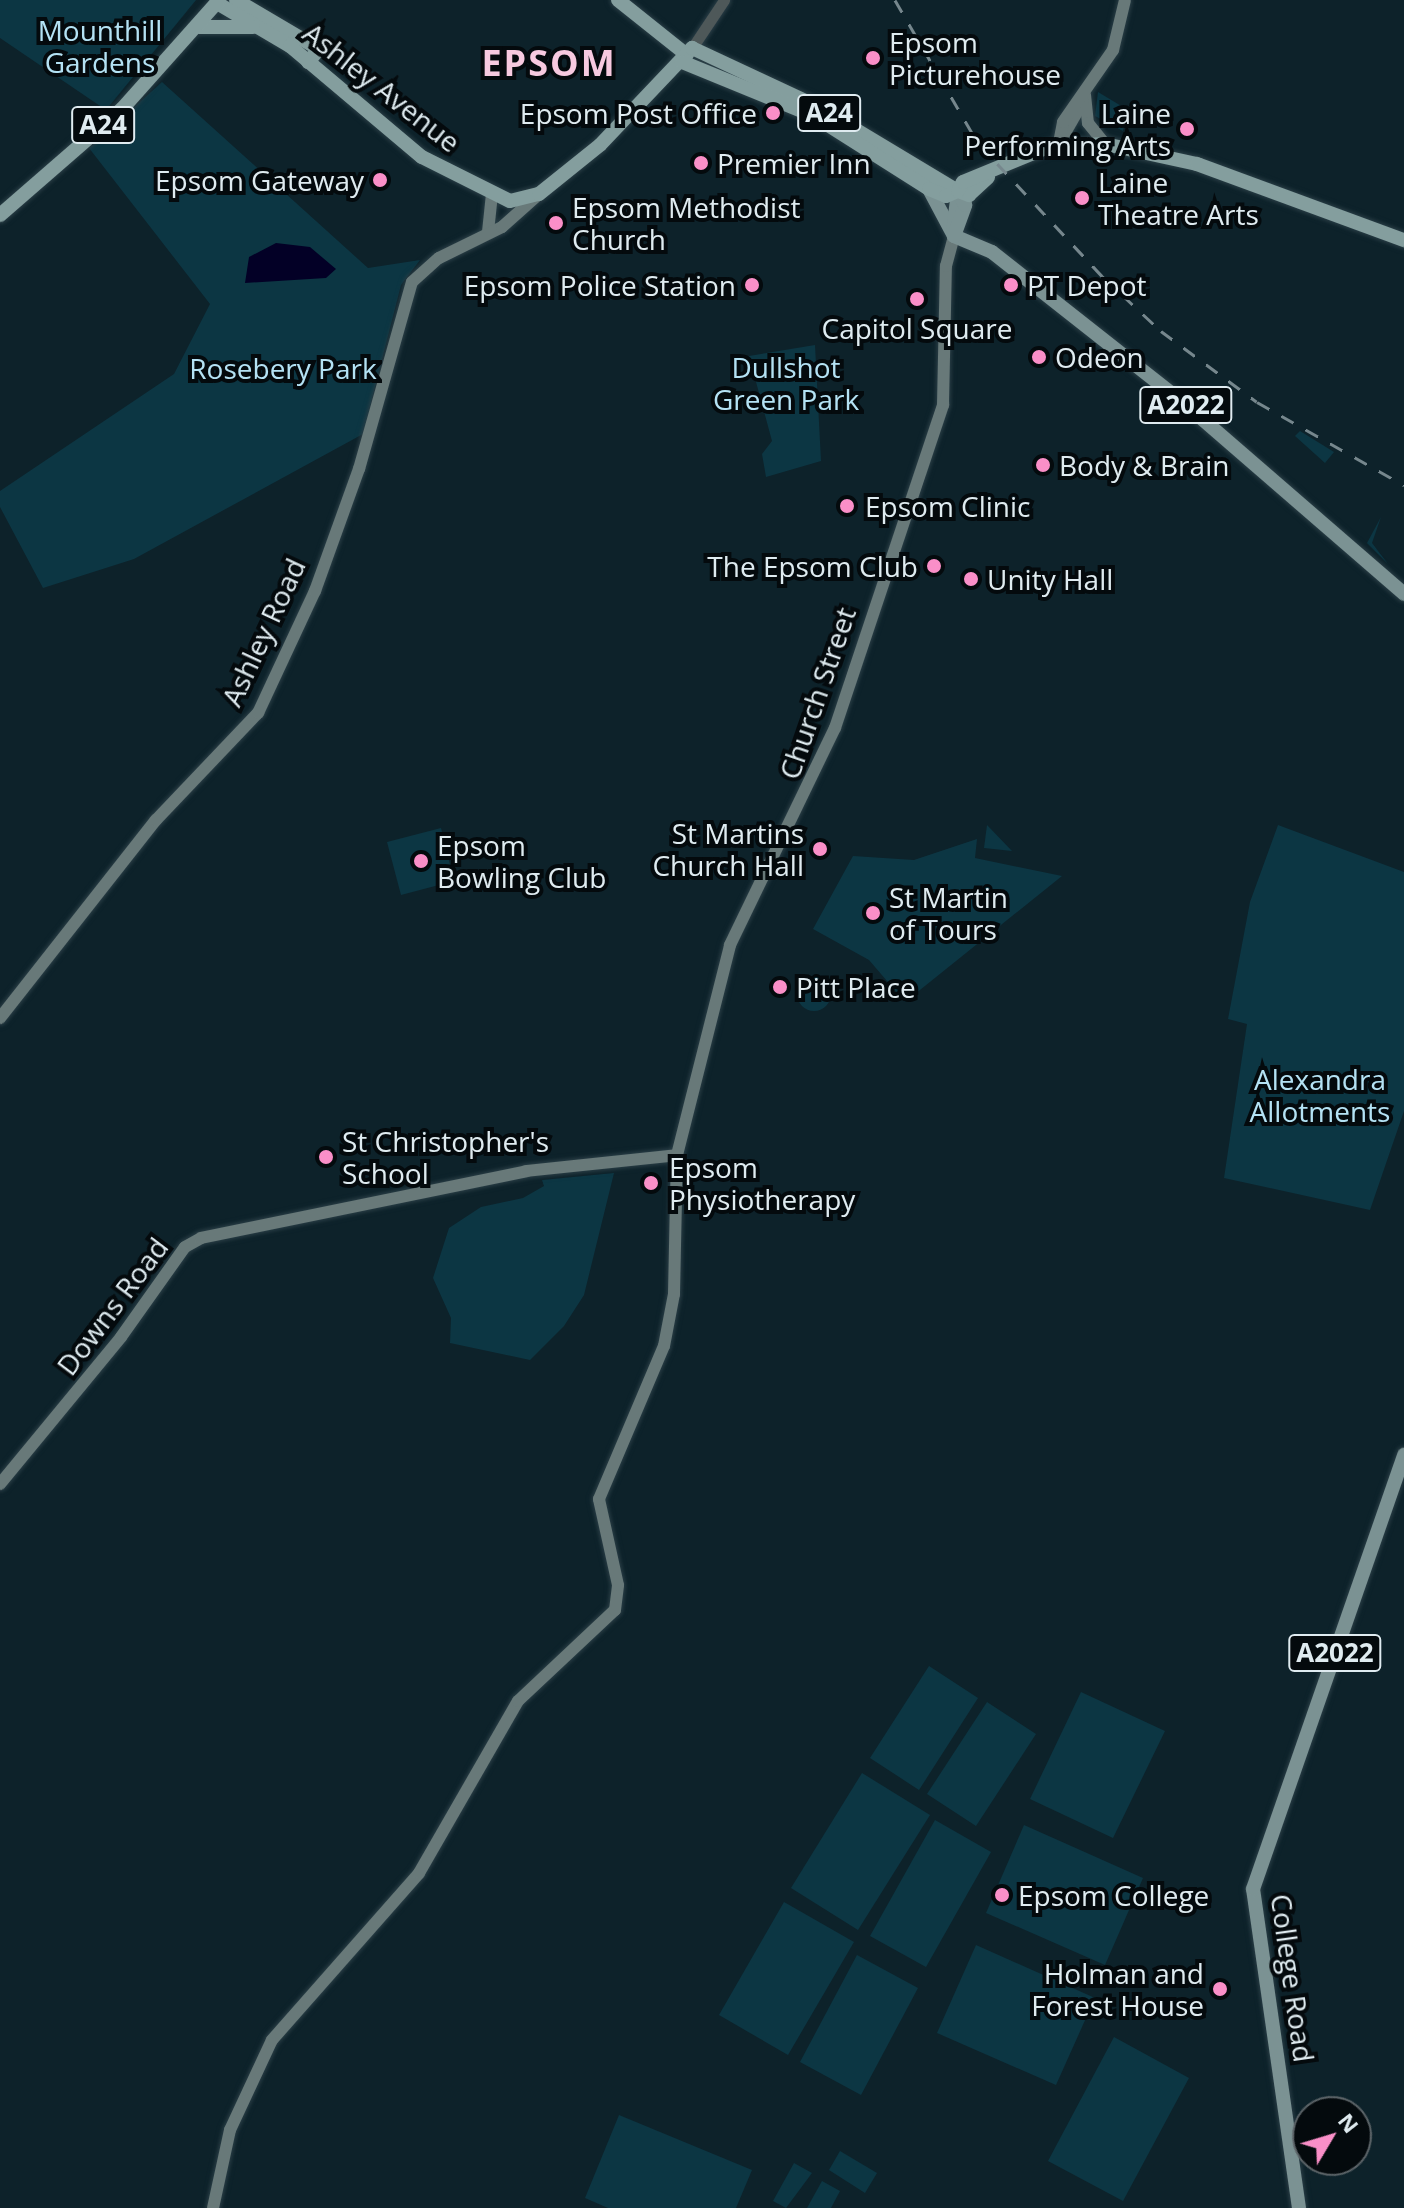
<!DOCTYPE html>
<style>
body{margin:0}
#map{position:relative;width:1404px;height:2208px;overflow:hidden;background:#0d222a;font-family:"Open Sans",sans-serif}
div>[style]{position:absolute}
[style*='--x']{left:calc(var(--x)*1px);top:calc(var(--y)*1px);width:calc(var(--w)*1px);rotate:calc(var(--a)*1deg)}
.green>*{inset:0;background:#0c3643}
.round{border-radius:50%}
.water>*{inset:0;background:#030026}
.roads{filter:drop-shadow(0 0 2px #2a3e46) drop-shadow(0 0 2px #2a3e46)}
.tertiary>*{height:11px;margin:-5.5px;padding:0 5.5px;transform-origin:5.5px;border-radius:5.5px;background:#4e5859}
.secondary>*{height:12px;margin:-6px;padding:0 6px;transform-origin:6px;border-radius:6px;background:#687979}
.primary>*{height:14px;margin:-7px;padding:0 7px;transform-origin:7px;border-radius:7px;background:#7b9293}
.trunk>*{height:14px;margin:-7px;padding:0 7px;transform-origin:7px;border-radius:7px;background:#849e9e}
.rail>*{height:3px;margin-top:-1.5px;transform-origin:0;background:repeating-linear-gradient(90deg,#76878d 0 14px,transparent 0 28px)}
.dots>*{width:22px;height:22px;translate:-50% -50%;box-sizing:border-box;border:4px solid #040a0d;border-radius:50%}
span{translate:-50% -50%;white-space:nowrap;text-align:center;line-height:1.15;-webkit-text-stroke:8px #040a0d;paint-order:stroke}
.shield-label span{padding:2px 6px;background:#040a0d;border:2px solid;border-radius:6px;-webkit-text-stroke-width:0}
.shield-label{font-size:26px;color:#dfebf0;font-weight:700}
.park-label{font-size:28px;color:#b4e2f4}
.poi-label{font-size:28px;color:#dfebf0}
.left{translate:0 -50%;text-align:left}
.right{translate:-100% -50%;text-align:right}
.street-label{font-size:28px;color:#dfebf0}
.district-label{font-size:36px;color:#f7c9df;font-weight:700;letter-spacing:2px}
.north{position:absolute;left:1292px;top:2096px;width:80px;height:80px;box-sizing:border-box;background:#040a0d;border:2px solid #5c6468;border-radius:50%;rotate:52deg;font-size:22px;font-weight:700;line-height:32px;text-align:center;color:#dfebf0}
.north::after{content:'';display:block;margin:auto;width:28px;height:36px;background:#fa8fc8;clip-path:polygon(50% 0,100% 100%,50% 72%,0 100%)}
</style>
<div id="map">
<div class="green">
<i style="clip-path:polygon(0 0,196px 0,106px 110px,0 38px)"></i>
<i style="clip-path:polygon(162px 82px,368px 268px,420px 260px,401px 285px,363px 434px,134px 559px,43px 588px,0 507px,0 491px,174px 374px,210px 304px,89px 148px)"></i>
<i style="clip-path:polygon(1098px 92px,1128px 110px,1123px 131px,1095px 116px)"></i>
<i style="clip-path:polygon(815px 345px,821px 461px,766px 477px,762px 454px,772px 441px,749px 356px)"></i>
<i style="clip-path:polygon(1300px 431px,1334px 452px,1325px 463px,1295px 436px)"></i>
<i style="clip-path:polygon(1381px 517px,1372px 543px,1388px 564px,1367px 543px)"></i>
<i style="clip-path:polygon(987px 825px,1012px 851px,984px 848px)"></i>
<i style="clip-path:polygon(1278px 825px,1404px 872px,1404px 1111px,1370px 1210px,1224px 1178px,1247px 1024px,1228px 1019px,1250px 902px)"></i>
<i style="clip-path:polygon(441px 828px,454px 881px,401px 895px,387px 842px)"></i>
<i style="clip-path:polygon(977px 839px,975px 858px,1062px 876px,905px 1002px,869px 960px,813px 929px,853px 856px,914px 860px)"></i>
<i class="round" style="left:797px;top:977px;width:34px;height:34px"></i>
<i style="clip-path:polygon(614px 1173px,584px 1295px,564px 1326px,530px 1360px,450px 1343px,451px 1318px,433px 1278px,449px 1228px,481px 1207px,523px 1198px,544px 1186px,542px 1180px)"></i>
<i style="clip-path:polygon(929px 1666px,978px 1698px,919px 1790px,870px 1758px)"></i>
<i style="clip-path:polygon(1081px 1692px,1165px 1731px,1113px 1838px,1030px 1799px)"></i>
<i style="clip-path:polygon(987px 1702px,1036px 1734px,976px 1826px,927px 1794px)"></i>
<i style="clip-path:polygon(862px 1773px,930px 1815px,858px 1930px,791px 1888px)"></i>
<i style="clip-path:polygon(935px 1820px,991px 1852px,926px 1967px,870px 1936px)"></i>
<i style="clip-path:polygon(1024px 1825px,1143px 1878px,1105px 1965px,986px 1913px)"></i>
<i style="clip-path:polygon(784px 1902px,854px 1942px,788px 2055px,719px 2015px)"></i>
<i style="clip-path:polygon(976px 1945px,1095px 1998px,1056px 2085px,937px 2033px)"></i>
<i style="clip-path:polygon(857px 1955px,918px 1988px,861px 2095px,800px 2062px)"></i>
<i style="clip-path:polygon(1114px 2037px,1189px 2078px,1123px 2201px,1048px 2161px)"></i>
<i style="clip-path:polygon(619px 2115px,752px 2170px,736px 2208px,608px 2208px,585px 2198px)"></i>
<i style="clip-path:polygon(840px 2151px,877px 2173px,865px 2193px,829px 2170px)"></i>
<i style="clip-path:polygon(794px 2163px,812px 2173px,786px 2208px,773px 2201px)"></i>
<i style="clip-path:polygon(822px 2181px,840px 2191px,831px 2208px,807px 2208px)"></i>
</div>
<div class="water">
<i style="clip-path:polygon(276px 243px,310px 247px,336px 269px,326px 278px,245px 283px,249px 257px)"></i>
</div>
<div class="roads">
<div class="tertiary">
<i style="--x:692;--y:48;--w:58;--a:-56.3"></i>
</div>
<div class="secondary">
<i style="--x:1085;--y:95;--w:28;--a:84"></i>
<i style="--x:1088;--y:123;--w:27;--a:51"></i>
<i style="--x:1065;--y:133;--w:36;--a:-60"></i>
<i style="--x:1059;--y:143;--w:21;--a:-79"></i>
<i style="--x:1063;--y:122;--w:88;--a:-55.2"></i>
<i style="--x:1113;--y:50;--w:51;--a:-76.5"></i>
<i style="--x:488;--y:232;--w:37;--a:-84"></i>
<i style="--x:0;--y:1018;--w:252;--a:-51.8"></i>
<i style="--x:156;--y:820;--w:148;--a:-46.4"></i>
<i style="--x:258;--y:713;--w:135;--a:-65"></i>
<i style="--x:315;--y:591;--w:130;--a:-70.2"></i>
<i style="--x:359;--y:469;--w:194;--a:-74.2"></i>
<i style="--x:412;--y:282;--w:36;--a:-42"></i>
<i style="--x:439;--y:258;--w:70;--a:-26.2"></i>
<i style="--x:502;--y:227;--w:50;--a:-41.7"></i>
<i style="--x:0;--y:1484;--w:190;--a:-50.5"></i>
<i style="--x:121;--y:1337;--w:110;--a:-54.6"></i>
<i style="--x:185;--y:1247;--w:18;--a:-29"></i>
<i style="--x:201;--y:1238;--w:332;--a:-11.6"></i>
<i style="--x:526;--y:1171;--w:152;--a:-6"></i>
<i style="--x:213;--y:2208;--w:80;--a:-77.7"></i>
<i style="--x:230;--y:2130;--w:99;--a:-65"></i>
<i style="--x:272;--y:2040;--w:222;--a:-48.6"></i>
<i style="--x:419;--y:1873;--w:198;--a:-60.1"></i>
<i style="--x:518;--y:1701;--w:133;--a:-43.2"></i>
<i style="--x:615;--y:1610;--w:25;--a:-83"></i>
<i style="--x:618;--y:1585;--w:88;--a:-102.5"></i>
<i style="--x:599;--y:1499;--w:166;--a:-67"></i>
<i style="--x:664;--y:1346;--w:53;--a:-79.1"></i>
<i style="--x:674;--y:1294;--w:139;--a:-88.8"></i>
<i style="--x:677;--y:1155;--w:217;--a:-75.8"></i>
<i style="--x:730;--y:945;--w:241;--a:-64.2"></i>
<i style="--x:835;--y:728;--w:341;--a:-71.5"></i>
<i style="--x:943;--y:405;--w:139;--a:-88.8"></i>
<i style="--x:946;--y:266;--w:31;--a:-75"></i>
</div>
<div class="primary">
<i style="--x:929;--y:189;--w:53;--a:62"></i>
<i style="--x:953;--y:232;--w:41;--a:-83"></i>
<i style="--x:954;--y:236;--w:41;--a:22.8"></i>
<i style="--x:992;--y:252;--w:246;--a:38.2"></i>
<i style="--x:1185;--y:404;--w:290;--a:40.9"></i>
<i style="--x:954;--y:236;--w:33;--a:-70"></i>
<i style="--x:965;--y:205;--w:16;--a:-117"></i>
<i style="--x:1299;--y:2208;--w:322;--a:-98.2"></i>
<i style="--x:1253;--y:1889;--w:460;--a:-70.8"></i>
</div>
<div class="trunk">
<i style="--x:236;--y:0;--w:96;--a:30.6"></i>
<i style="--x:319;--y:49;--w:17;--a:130"></i>
<i style="--x:618;--y:0;--w:88;--a:38.6"></i>
<i style="--x:217;--y:3;--w:85;--a:30.5"></i>
<i style="--x:290;--y:46;--w:172;--a:40.1"></i>
<i style="--x:422;--y:157;--w:98;--a:26.6"></i>
<i style="--x:510;--y:201;--w:30;--a:-14"></i>
<i style="--x:539;--y:194;--w:78;--a:-38.8"></i>
<i style="--x:600;--y:145;--w:134;--a:-46.5"></i>
<i style="--x:692;--y:48;--w:139;--a:25.1"></i>
<i style="--x:818;--y:107;--w:163;--a:31"></i>
<i style="--x:958;--y:191;--w:12;--a:20"></i>
<i style="--x:969;--y:195;--w:26;--a:-43"></i>
<i style="--x:199;--y:27;--w:54;--a:0"></i>
<i style="--x:682;--y:62;--w:143;--a:22.2"></i>
<i style="--x:814;--y:116;--w:136;--a:32.4"></i>
<i style="--x:929;--y:189;--w:18;--a:22"></i>
<i style="--x:946;--y:196;--w:13;--a:-23"></i>
<i style="--x:958;--y:191;--w:10;--a:-61"></i>
<i style="--x:963;--y:182;--w:92;--a:-22.4"></i>
<i style="--x:1048;--y:147;--w:57;--a:-3"></i>
<i style="--x:1105;--y:144;--w:94;--a:12.3"></i>
<i style="--x:1197;--y:164;--w:221;--a:20.2"></i>
<i style="--x:0;--y:215;--w:162;--a:-41"></i>
<i style="--x:122;--y:109;--w:146;--a:-48.3"></i>
</div>
</div>
<div class="rail">
<i style="--x:895;--y:0;--w:165;--a:59.9"></i>
<i style="--x:978;--y:143;--w:182;--a:47"></i>
<i style="--x:1102;--y:276;--w:81;--a:43"></i>
<i style="--x:1161;--y:331;--w:119;--a:36.5"></i>
<i style="--x:1257;--y:402;--w:169;--a:29.5"></i>
</div>
<div class="dots">
<i style="left:873px;top:58px;background:#fa8fc8"></i>
<i style="left:773px;top:113px;background:#fa8fc8"></i>
<i style="left:1187px;top:129px;background:#fa8fc8"></i>
<i style="left:701px;top:163px;background:#fa8fc8"></i>
<i style="left:380px;top:180px;background:#fa8fc8"></i>
<i style="left:1082px;top:198px;background:#fa8fc8"></i>
<i style="left:556px;top:223px;background:#fa8fc8"></i>
<i style="left:752px;top:285px;background:#fa8fc8"></i>
<i style="left:1011px;top:285px;background:#fa8fc8"></i>
<i style="left:917px;top:299px;background:#fa8fc8"></i>
<i style="left:1039px;top:357px;background:#fa8fc8"></i>
<i style="left:1043px;top:465px;background:#fa8fc8"></i>
<i style="left:847px;top:506px;background:#fa8fc8"></i>
<i style="left:934px;top:566px;background:#fa8fc8"></i>
<i style="left:971px;top:579px;background:#fa8fc8"></i>
<i style="left:820px;top:849px;background:#fa8fc8"></i>
<i style="left:421px;top:861px;background:#fa8fc8"></i>
<i style="left:873px;top:913px;background:#fa8fc8"></i>
<i style="left:780px;top:987px;background:#fa8fc8"></i>
<i style="left:326px;top:1157px;background:#fa8fc8"></i>
<i style="left:651px;top:1183px;background:#fa8fc8"></i>
<i style="left:1002px;top:1895px;background:#fa8fc8"></i>
<i style="left:1220px;top:1989px;background:#fa8fc8"></i>
</div>
<div class="shield-label">
<span style="left:829px;top:113px">A24</span>
<span style="left:103px;top:125px">A24</span>
<span style="left:1186px;top:405px">A2022</span>
<span style="left:1335px;top:1653px">A2022</span>
</div>
<div class="park-label">
<span style="left:100px;top:46px">Mounthill<br>Gardens</span>
<span style="left:786px;top:383px">Dullshot<br>Green Park</span>
<span style="left:283px;top:368px">Rosebery Park</span>
<span style="left:1320px;top:1095px">Alexandra<br>Allotments</span>
</div>
<div class="poi-label">
<span class="left" style="left:889px;top:58px">Epsom<br>Picturehouse</span>
<span class="right" style="left:757px;top:113px">Epsom Post Office</span>
<span class="right" style="left:1171px;top:129px">Laine<br>Performing Arts</span>
<span class="left" style="left:717px;top:163px">Premier Inn</span>
<span class="right" style="left:364px;top:180px">Epsom Gateway</span>
<span class="left" style="left:1098px;top:198px">Laine<br>Theatre Arts</span>
<span class="left" style="left:572px;top:223px">Epsom Methodist<br>Church</span>
<span class="right" style="left:736px;top:285px">Epsom Police Station</span>
<span class="left" style="left:1027px;top:285px">PT Depot</span>
<span style="left:917px;top:328px">Capitol Square</span>
<span class="left" style="left:1055px;top:357px">Odeon</span>
<span class="left" style="left:1059px;top:465px">Body &amp; Brain</span>
<span class="left" style="left:865px;top:506px">Epsom Clinic</span>
<span class="right" style="left:918px;top:566px">The Epsom Club</span>
<span class="left" style="left:987px;top:579px">Unity Hall</span>
<span class="right" style="left:804px;top:849px">St Martins<br>Church Hall</span>
<span class="left" style="left:437px;top:861px">Epsom<br>Bowling Club</span>
<span class="left" style="left:889px;top:913px">St Martin<br>of Tours</span>
<span class="left" style="left:796px;top:987px">Pitt Place</span>
<span class="left" style="left:342px;top:1157px">St Christopher's<br>School</span>
<span class="left" style="left:669px;top:1183px">Epsom<br>Physiotherapy</span>
<span class="left" style="left:1018px;top:1895px">Epsom College</span>
<span class="right" style="left:1204px;top:1989px">Holman and<br>Forest House</span>
</div>
<div class="street-label">
<span style="left:382px;top:87px;rotate:38deg">Ashley Avenue</span>
<span style="left:263px;top:632px;rotate:-65deg">Ashley Road</span>
<span style="left:817px;top:693px;rotate:-71deg">Church Street</span>
<span style="left:112px;top:1306px;rotate:-53deg">Downs Road</span>
<span style="left:1293px;top:1978px;rotate:82deg">College Road</span>
</div>
<div class="district-label">
<span style="left:549px;top:63px">EPSOM</span>
</div>
<div class="north">N</div>
</div>
